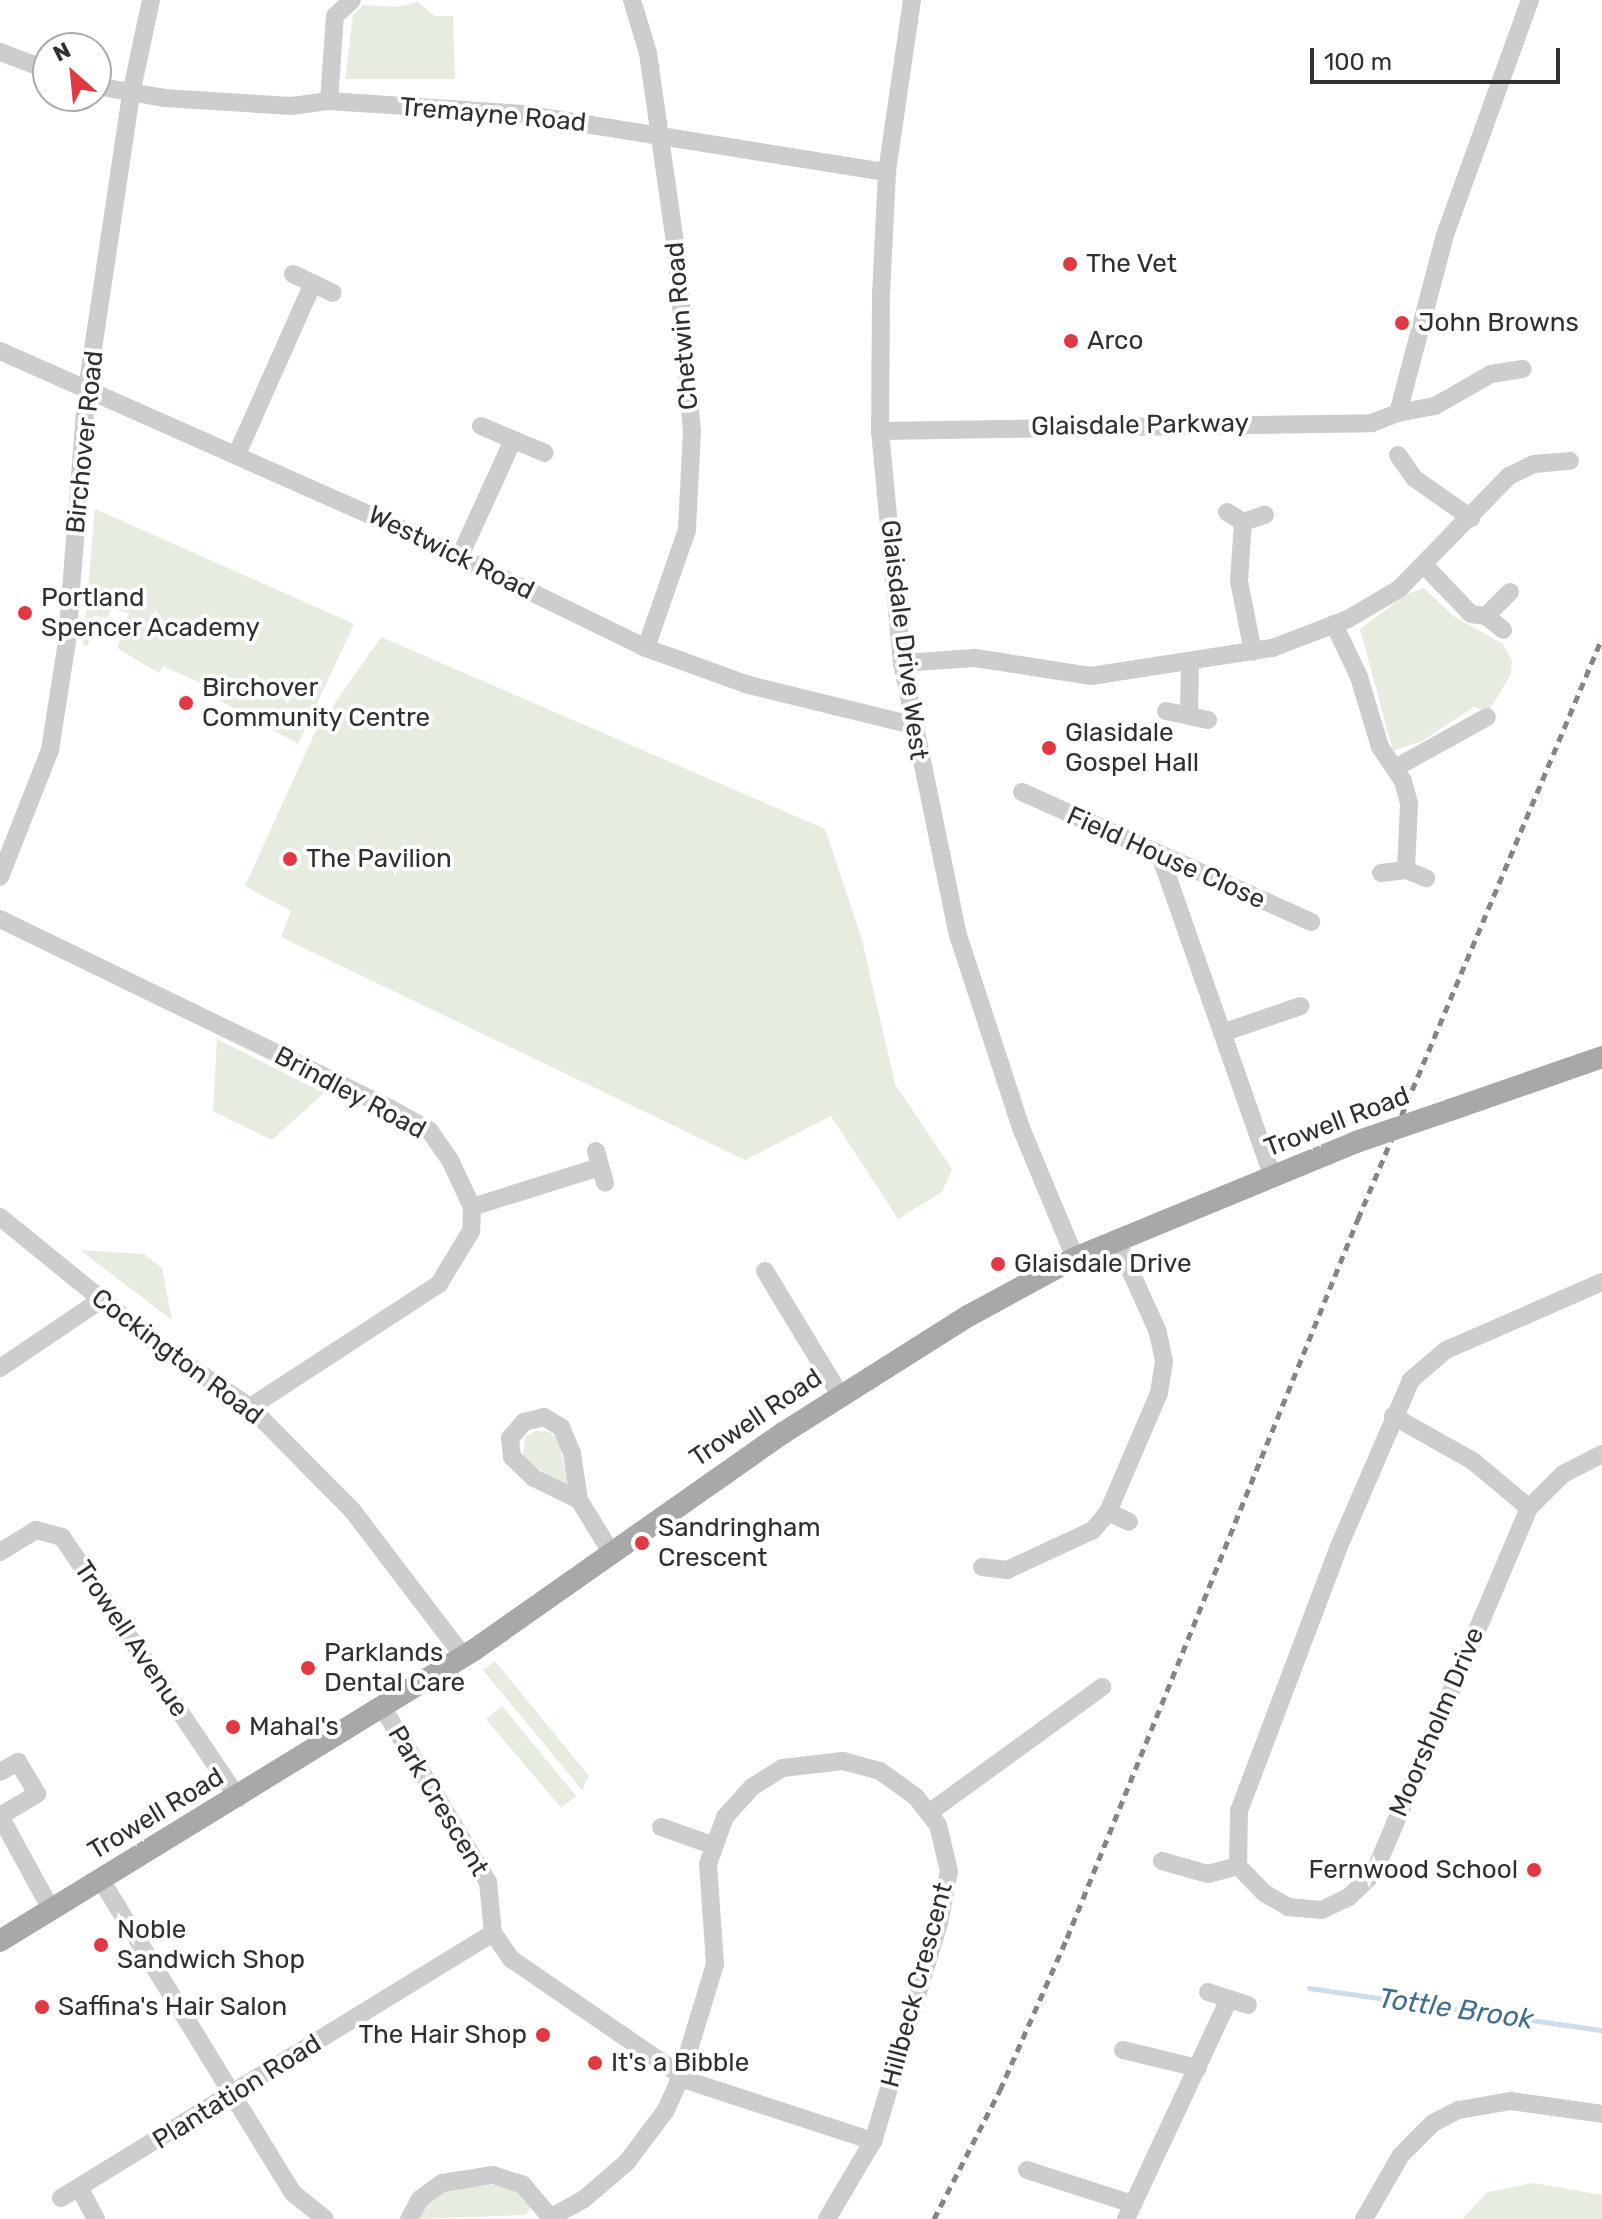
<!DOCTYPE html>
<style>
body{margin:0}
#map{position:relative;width:1602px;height:2219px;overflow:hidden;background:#fff;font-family:Rubik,sans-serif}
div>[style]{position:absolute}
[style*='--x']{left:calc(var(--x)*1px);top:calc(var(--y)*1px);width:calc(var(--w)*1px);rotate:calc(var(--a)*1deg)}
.green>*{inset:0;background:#e6ecdf}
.stream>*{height:5px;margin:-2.5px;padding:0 2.5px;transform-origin:2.5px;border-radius:2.5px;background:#ccdeeb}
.minor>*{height:18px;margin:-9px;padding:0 9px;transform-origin:9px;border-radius:9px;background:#cdcdcd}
.major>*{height:22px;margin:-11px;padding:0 11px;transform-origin:11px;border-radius:11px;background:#a8a8a8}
.rail>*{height:5px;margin-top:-2.5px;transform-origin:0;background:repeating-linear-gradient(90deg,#858585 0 8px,transparent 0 14px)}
.major-bridge>*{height:22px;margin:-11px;padding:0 11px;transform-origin:11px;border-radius:11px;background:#a8a8a8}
.dots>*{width:22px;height:22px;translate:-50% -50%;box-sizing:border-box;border:4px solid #fff;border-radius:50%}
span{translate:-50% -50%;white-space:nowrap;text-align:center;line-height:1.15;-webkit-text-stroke:8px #fff;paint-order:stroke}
.street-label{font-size:26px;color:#303030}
.poi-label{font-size:26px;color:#303030}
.left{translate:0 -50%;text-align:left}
.right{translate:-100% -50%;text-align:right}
.water-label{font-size:28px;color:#406f90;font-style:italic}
.north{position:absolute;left:32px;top:32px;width:80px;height:80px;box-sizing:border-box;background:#fff;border:2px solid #acacac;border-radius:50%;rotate:333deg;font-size:22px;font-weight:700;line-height:32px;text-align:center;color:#303030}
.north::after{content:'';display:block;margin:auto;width:28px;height:36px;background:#e03941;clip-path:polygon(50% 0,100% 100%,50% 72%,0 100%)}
.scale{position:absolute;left:1310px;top:48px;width:250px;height:36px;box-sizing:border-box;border:4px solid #303030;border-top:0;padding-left:10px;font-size:24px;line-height:28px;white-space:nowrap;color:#303030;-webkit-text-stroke:6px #fff;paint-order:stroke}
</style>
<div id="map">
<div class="green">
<i style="clip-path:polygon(417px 2px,435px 16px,453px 16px,455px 79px,345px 79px,353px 15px,363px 5px,396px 7px)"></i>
<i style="clip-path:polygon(95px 509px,354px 624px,298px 744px,208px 694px,210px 687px,163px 666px,159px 673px,117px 648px,129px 613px,110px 609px,108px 618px,94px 616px,88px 646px,83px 645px)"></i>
<i style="clip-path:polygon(1424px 588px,1453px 616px,1503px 644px,1512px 661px,1511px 674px,1489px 711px,1474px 707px,1422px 741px,1393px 751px,1360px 629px,1407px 594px)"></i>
<i style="clip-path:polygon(381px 637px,825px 829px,862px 940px,895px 1084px,952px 1169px,942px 1192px,898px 1219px,831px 1116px,745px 1160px,281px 937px,291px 911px,245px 886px,316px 730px)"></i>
<i style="clip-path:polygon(217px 1039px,324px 1093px,272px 1140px,213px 1111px)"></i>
<i style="clip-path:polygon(80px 1250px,144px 1254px,162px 1268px,172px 1320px)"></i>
<i style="clip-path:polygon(536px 1431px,550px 1432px,559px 1442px,569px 1489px,522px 1458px,526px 1436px)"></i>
<i style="clip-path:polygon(495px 1661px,589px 1776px,582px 1790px,483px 1670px)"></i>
<i style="clip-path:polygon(502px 1706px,576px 1796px,561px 1808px,486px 1719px)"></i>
<i style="clip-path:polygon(1533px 2183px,1602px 2195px,1602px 2219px,1462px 2219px,1488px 2192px)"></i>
<i style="clip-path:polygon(500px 2184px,520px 2190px,531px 2207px,525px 2215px,416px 2219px,420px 2210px,447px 2190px)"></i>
</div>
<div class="stream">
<i style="--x:1309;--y:1988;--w:296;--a:8.2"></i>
</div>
<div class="minor">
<i style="--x:632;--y:0;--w:55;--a:73.2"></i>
<i style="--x:648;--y:53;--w:198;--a:81.9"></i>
<i style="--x:676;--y:249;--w:183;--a:85"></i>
<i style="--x:692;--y:431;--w:99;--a:92.9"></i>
<i style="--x:687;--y:530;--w:125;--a:109.2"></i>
<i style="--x:912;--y:0;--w:174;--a:98.3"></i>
<i style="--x:887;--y:172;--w:121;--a:92.8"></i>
<i style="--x:881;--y:293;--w:138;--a:90.4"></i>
<i style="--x:880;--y:431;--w:233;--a:84.6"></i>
<i style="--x:902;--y:663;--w:278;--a:78.4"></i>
<i style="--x:958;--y:935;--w:203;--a:71.9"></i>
<i style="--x:1021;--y:1128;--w:141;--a:67.4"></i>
<i style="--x:0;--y:52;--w:51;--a:20.6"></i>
<i style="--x:96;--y:86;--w:69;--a:10"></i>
<i style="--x:164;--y:98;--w:128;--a:3.6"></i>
<i style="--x:292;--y:106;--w:37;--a:-8"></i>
<i style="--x:329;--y:101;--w:194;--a:3.8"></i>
<i style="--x:523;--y:114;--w:369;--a:9.1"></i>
<i style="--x:329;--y:101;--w:85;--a:-86"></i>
<i style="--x:335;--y:16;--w:23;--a:-43"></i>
<i style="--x:293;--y:274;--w:44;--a:25.4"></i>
<i style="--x:0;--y:351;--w:437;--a:23.9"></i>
<i style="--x:400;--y:528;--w:274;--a:26"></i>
<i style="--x:646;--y:648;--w:109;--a:19.8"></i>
<i style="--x:749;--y:685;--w:168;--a:13.8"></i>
<i style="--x:1398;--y:413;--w:38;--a:-11"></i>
<i style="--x:1435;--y:406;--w:64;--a:-29.7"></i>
<i style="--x:1491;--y:374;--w:32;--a:-9"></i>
<i style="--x:481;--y:426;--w:69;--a:22.9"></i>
<i style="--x:880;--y:431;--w:492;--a:-0.9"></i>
<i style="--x:1372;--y:423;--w:28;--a:-21"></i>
<i style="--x:1398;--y:413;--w:184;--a:-75.2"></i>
<i style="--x:1445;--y:235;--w:250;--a:-70.1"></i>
<i style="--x:237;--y:454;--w:187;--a:-66"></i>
<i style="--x:1398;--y:455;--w:28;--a:55"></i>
<i style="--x:1414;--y:478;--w:70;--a:35.1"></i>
<i style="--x:1227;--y:512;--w:19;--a:32"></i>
<i style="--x:1243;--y:522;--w:23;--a:-18"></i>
<i style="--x:1243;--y:522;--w:59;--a:93.9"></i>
<i style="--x:1239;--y:581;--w:72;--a:78.8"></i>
<i style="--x:460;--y:556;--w:128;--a:-65.4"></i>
<i style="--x:1425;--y:566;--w:66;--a:46.2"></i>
<i style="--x:1471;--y:614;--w:15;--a:8"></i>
<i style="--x:1486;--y:616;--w:34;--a:-45"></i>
<i style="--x:1486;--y:616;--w:22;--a:39"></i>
<i style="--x:1334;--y:624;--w:59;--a:64.7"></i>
<i style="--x:1359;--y:677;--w:73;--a:73.3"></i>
<i style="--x:1380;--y:747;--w:41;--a:55.9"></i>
<i style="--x:1403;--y:781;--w:24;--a:75"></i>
<i style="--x:1409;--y:804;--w:66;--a:92.6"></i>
<i style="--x:902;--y:663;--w:73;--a:-3.9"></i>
<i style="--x:975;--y:658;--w:117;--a:8.8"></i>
<i style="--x:1091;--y:676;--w:183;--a:-8.8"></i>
<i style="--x:1272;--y:648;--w:81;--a:-20.9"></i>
<i style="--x:1348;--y:619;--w:59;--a:-30.5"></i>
<i style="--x:1399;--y:589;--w:158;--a:-45.8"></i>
<i style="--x:1509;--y:476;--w:28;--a:-26"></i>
<i style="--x:1534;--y:464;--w:36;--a:-5"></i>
<i style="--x:1166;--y:711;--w:43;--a:12.1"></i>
<i style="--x:1189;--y:715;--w:54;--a:-88.9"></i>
<i style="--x:1395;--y:768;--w:105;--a:-29"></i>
<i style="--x:1022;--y:792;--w:317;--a:24.2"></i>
<i style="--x:1161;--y:858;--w:336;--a:70.7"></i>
<i style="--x:1381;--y:873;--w:25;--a:-7"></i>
<i style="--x:1406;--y:870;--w:22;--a:22"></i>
<i style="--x:0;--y:877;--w:136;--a:-68.5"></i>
<i style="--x:50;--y:750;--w:110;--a:-81.1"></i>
<i style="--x:67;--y:641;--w:253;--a:-85.5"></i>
<i style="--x:87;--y:389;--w:298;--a:-81.5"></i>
<i style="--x:131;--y:94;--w:96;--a:-78"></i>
<i style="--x:0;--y:919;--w:435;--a:25.9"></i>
<i style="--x:391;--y:1109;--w:43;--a:28.9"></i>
<i style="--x:429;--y:1130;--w:37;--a:55"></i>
<i style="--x:450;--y:1160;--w:52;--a:64.9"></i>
<i style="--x:472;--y:1207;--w:24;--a:92"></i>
<i style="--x:471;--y:1231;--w:62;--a:121.1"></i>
<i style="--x:439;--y:1284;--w:225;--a:146.9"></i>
<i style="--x:1222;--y:1033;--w:83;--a:-18.9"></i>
<i style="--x:596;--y:1151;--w:33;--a:74"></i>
<i style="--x:472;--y:1207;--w:134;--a:-17.4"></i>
<i style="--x:0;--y:1217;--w:201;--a:39.1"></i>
<i style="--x:156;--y:1344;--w:113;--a:33.8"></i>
<i style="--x:250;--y:1407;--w:145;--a:45.3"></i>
<i style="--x:352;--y:1510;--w:185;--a:52.7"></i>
<i style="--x:765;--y:1271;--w:145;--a:58.8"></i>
<i style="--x:1602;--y:1282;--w:170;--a:156.4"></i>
<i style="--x:1446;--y:1350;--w:46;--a:139.4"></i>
<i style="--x:1411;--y:1380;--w:184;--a:113.4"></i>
<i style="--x:1338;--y:1549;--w:280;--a:110.7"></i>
<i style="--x:1239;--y:1811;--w:55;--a:91"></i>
<i style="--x:1238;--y:1866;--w:37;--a:46"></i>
<i style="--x:1264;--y:1893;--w:28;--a:30"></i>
<i style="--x:1288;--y:1907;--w:34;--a:5"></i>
<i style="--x:1322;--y:1910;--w:30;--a:-26"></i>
<i style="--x:1349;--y:1897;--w:35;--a:-44"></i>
<i style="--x:1374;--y:1873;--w:397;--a:-67"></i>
<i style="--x:1529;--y:1508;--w:48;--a:-45"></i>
<i style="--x:1563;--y:1474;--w:44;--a:-27.1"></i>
<i style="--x:0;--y:1368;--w:122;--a:-34"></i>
<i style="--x:1393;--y:1416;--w:92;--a:29.4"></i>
<i style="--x:1473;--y:1461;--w:73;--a:40"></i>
<i style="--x:579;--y:1500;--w:48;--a:-98.5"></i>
<i style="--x:572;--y:1453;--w:28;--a:-113"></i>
<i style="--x:561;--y:1427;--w:20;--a:-150"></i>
<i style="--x:544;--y:1417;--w:21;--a:166"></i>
<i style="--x:524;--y:1422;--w:21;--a:131"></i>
<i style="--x:510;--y:1438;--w:19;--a:84"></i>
<i style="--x:512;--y:1457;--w:30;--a:44"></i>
<i style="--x:534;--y:1478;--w:50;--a:26.1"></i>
<i style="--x:579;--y:1500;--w:61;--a:58.4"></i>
<i style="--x:1108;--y:1512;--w:23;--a:25"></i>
<i style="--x:0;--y:1552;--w:42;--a:-31.4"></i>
<i style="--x:36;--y:1530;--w:27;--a:15"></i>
<i style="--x:62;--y:1537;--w:315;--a:56"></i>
<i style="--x:982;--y:1567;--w:25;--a:7"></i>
<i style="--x:1007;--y:1570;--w:95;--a:-24.9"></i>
<i style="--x:1093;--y:1530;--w:23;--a:-50"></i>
<i style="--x:1108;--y:1512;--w:129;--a:-66.8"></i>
<i style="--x:1159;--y:1393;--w:32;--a:-81"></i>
<i style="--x:1164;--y:1361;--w:30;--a:-102"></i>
<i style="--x:1158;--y:1332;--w:102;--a:-114.3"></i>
<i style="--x:383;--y:1708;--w:203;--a:58.9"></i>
<i style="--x:488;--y:1882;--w:51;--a:84.4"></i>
<i style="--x:493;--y:1933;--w:32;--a:55"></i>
<i style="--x:511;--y:1959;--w:216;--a:34.4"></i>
<i style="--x:689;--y:2081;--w:194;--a:18.1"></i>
<i style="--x:0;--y:1772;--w:21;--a:-29"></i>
<i style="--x:18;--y:1762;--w:37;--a:59"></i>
<i style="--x:37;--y:1794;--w:43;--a:149.3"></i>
<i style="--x:930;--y:1812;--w:213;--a:-36"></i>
<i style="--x:0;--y:1816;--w:106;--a:61.3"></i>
<i style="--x:661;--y:1827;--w:54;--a:19.4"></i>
<i style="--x:1162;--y:1861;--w:48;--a:15.8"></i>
<i style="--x:1208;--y:1874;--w:31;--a:-15"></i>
<i style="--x:101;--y:1880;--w:367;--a:58.5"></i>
<i style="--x:293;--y:2193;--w:41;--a:39.1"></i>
<i style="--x:1208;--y:1992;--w:42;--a:18"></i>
<i style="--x:1123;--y:2050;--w:77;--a:13.5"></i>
<i style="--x:1027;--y:2170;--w:110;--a:17.9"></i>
<i style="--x:80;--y:2189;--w:34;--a:62"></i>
<i style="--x:61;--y:2198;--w:507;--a:-31.53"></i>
<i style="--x:409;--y:2219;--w:23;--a:-61"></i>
<i style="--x:420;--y:2199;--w:27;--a:-36"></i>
<i style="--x:442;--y:2183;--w:52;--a:-8.9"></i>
<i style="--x:493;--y:2175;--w:32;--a:18"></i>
<i style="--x:523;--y:2185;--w:43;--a:49.7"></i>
<i style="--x:548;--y:2219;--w:41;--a:-29.1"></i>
<i style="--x:584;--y:2199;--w:57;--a:-40.7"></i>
<i style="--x:627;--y:2162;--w:65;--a:-53.1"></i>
<i style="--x:666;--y:2110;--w:37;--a:-66"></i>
<i style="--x:681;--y:2076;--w:117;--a:-73.1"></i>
<i style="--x:715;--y:1964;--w:100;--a:-94"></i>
<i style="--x:708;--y:1864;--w:50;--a:-70.1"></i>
<i style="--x:725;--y:1817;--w:40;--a:-48"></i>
<i style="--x:752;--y:1787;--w:36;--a:-32"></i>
<i style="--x:783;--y:1768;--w:60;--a:-6.7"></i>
<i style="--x:843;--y:1761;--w:38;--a:15"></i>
<i style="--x:880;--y:1771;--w:44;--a:35.8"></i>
<i style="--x:916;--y:1797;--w:36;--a:52"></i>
<i style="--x:938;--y:1825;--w:47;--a:76.6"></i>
<i style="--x:949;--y:1871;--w:53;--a:100.9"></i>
<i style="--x:939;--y:1923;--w:228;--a:106.8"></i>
<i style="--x:873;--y:2141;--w:91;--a:120.5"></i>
<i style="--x:1126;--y:2219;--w:243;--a:-64.9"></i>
<i style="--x:1364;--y:2219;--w:74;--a:-60"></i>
<i style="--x:1401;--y:2155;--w:45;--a:-45"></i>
<i style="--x:1433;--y:2123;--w:29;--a:-27"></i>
<i style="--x:1459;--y:2110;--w:53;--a:-9.8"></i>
<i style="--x:1511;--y:2101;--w:92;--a:8.1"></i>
</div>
<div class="major">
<i style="--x:1450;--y:1110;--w:161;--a:-19.2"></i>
<i style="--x:0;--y:1941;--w:556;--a:-31.55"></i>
<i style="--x:474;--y:1650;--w:378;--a:-35.1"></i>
<i style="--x:783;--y:1433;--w:221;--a:-32.3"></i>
<i style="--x:970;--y:1315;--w:119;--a:-28.5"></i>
<i style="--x:1075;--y:1258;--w:304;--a:-22.4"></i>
</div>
<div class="rail">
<i style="--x:934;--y:2219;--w:145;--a:-62.9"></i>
<i style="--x:1000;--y:2090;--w:166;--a:-66.2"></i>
<i style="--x:1067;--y:1938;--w:776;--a:-67.97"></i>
<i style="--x:1358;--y:1219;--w:630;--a:-67.22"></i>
</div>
<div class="major-bridge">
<i style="--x:1356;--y:1142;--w:99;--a:-18.8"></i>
</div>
<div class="dots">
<i style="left:1070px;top:264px;background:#e03941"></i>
<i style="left:1402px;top:323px;background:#e03941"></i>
<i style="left:1071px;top:341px;background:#e03941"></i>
<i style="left:25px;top:613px;background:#e03941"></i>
<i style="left:186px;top:703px;background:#e03941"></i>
<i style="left:1049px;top:748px;background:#e03941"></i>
<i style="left:290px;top:859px;background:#e03941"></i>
<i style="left:998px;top:1264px;background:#e03941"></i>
<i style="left:642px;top:1543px;background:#e03941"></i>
<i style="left:308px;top:1668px;background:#e03941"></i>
<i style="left:233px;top:1727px;background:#e03941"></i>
<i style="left:1534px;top:1870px;background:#e03941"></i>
<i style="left:101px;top:1945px;background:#e03941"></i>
<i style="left:42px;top:2007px;background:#e03941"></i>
<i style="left:543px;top:2035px;background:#e03941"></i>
<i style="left:595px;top:2063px;background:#e03941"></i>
</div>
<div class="street-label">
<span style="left:493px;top:115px;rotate:5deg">Tremayne Road</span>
<span style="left:682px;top:326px;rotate:-95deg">Chetwin Road</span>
<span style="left:1140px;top:425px;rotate:-1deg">Glaisdale Parkway</span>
<span style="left:85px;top:442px;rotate:-84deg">Birchover Road</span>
<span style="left:451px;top:553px;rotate:26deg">Westwick Road</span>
<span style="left:904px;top:640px;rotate:83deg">Glaisdale Drive West</span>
<span style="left:1166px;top:858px;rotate:24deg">Field House Close</span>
<span style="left:350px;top:1093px;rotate:28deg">Brindley Road</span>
<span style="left:1337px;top:1122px;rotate:-21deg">Trowell Road</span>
<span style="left:177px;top:1357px;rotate:37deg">Cockington Road</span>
<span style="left:756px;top:1418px;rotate:-34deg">Trowell Road</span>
<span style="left:131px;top:1639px;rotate:56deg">Trowell Avenue</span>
<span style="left:1437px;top:1722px;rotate:-67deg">Moorsholm Drive</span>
<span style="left:438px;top:1801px;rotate:59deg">Park Crescent</span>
<span style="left:156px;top:1814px;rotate:-31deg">Trowell Road</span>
<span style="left:917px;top:1985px;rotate:-75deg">Hillbeck Crescent</span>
<span style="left:237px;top:2092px;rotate:-32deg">Plantation Road</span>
</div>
<div class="poi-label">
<span class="left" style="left:1086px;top:264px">The Vet</span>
<span class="left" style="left:1418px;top:323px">John Browns</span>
<span class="left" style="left:1087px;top:341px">Arco</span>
<span class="left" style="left:41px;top:613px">Portland<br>Spencer Academy</span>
<span class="left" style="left:202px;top:703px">Birchover<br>Community Centre</span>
<span class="left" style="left:1065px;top:748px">Glasidale<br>Gospel Hall</span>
<span class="left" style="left:306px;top:859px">The Pavilion</span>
<span class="left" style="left:1014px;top:1264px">Glaisdale Drive</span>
<span class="left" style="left:658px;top:1543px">Sandringham<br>Crescent</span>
<span class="left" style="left:324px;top:1668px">Parklands<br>Dental Care</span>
<span class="left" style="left:249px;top:1727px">Mahal's</span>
<span class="right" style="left:1518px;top:1870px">Fernwood School</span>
<span class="left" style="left:117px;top:1945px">Noble<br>Sandwich Shop</span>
<span class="left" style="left:58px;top:2007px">Saffina's Hair Salon</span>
<span class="right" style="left:527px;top:2035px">The Hair Shop</span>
<span class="left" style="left:611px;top:2063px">It's a Bibble</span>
</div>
<div class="water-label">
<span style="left:1456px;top:2009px;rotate:8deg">Tottle Brook</span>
</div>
<div class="north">N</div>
<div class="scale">100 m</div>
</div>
